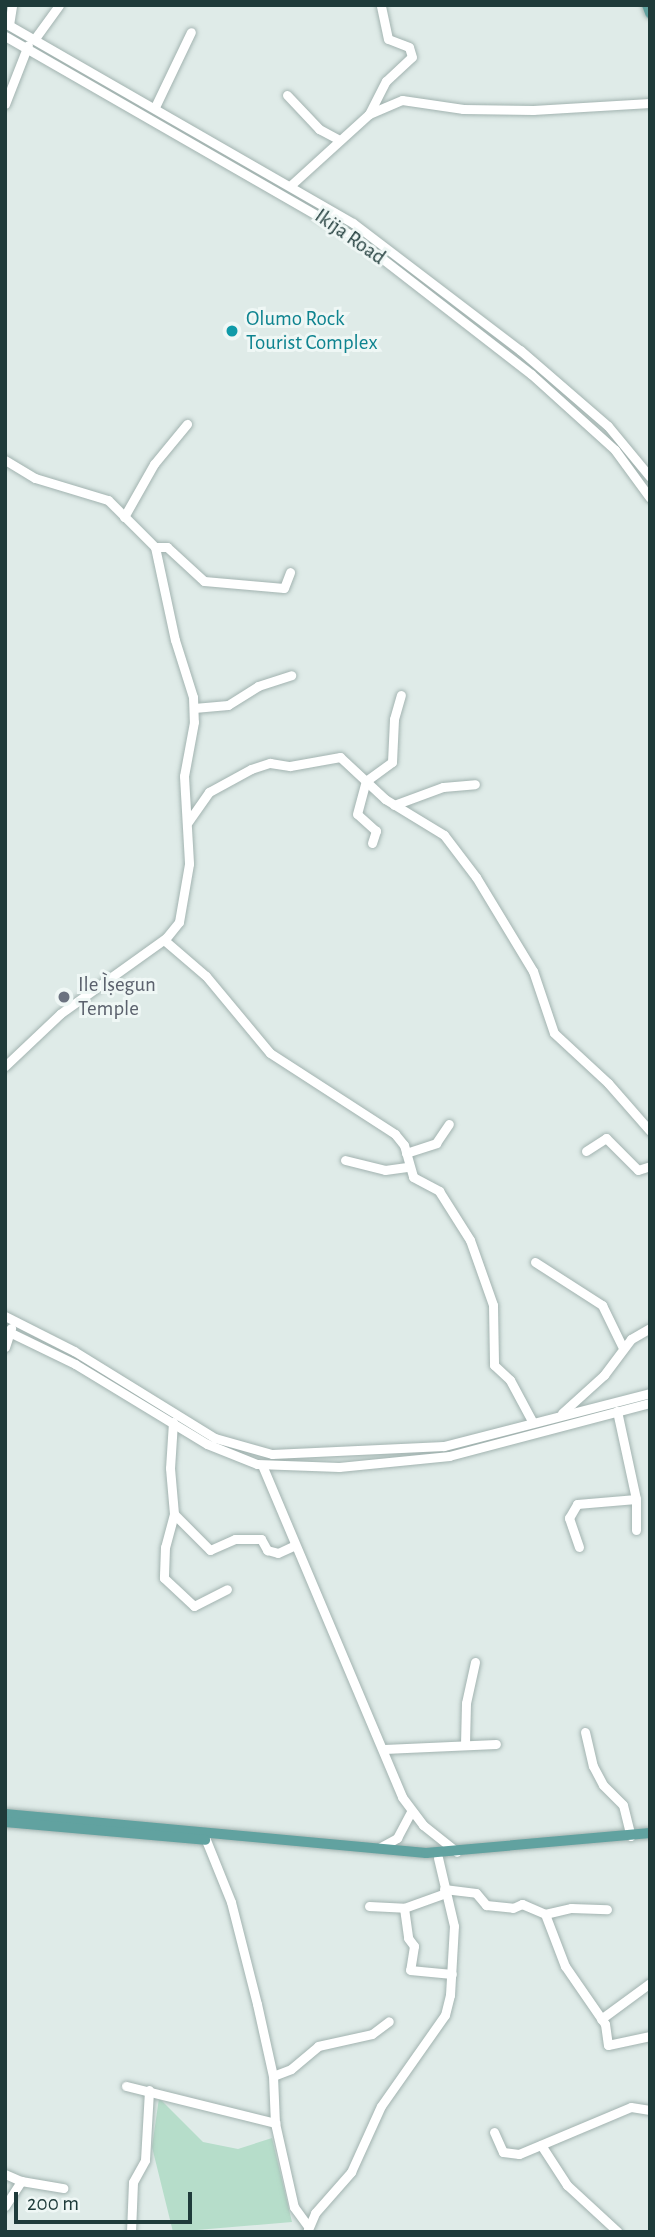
<!DOCTYPE html>
<meta charset="utf-8">
<style>
body{margin:0}
#map{position:relative;width:655px;height:2237px;overflow:hidden;background:#dfebe8;font-family:"Alegreya Sans",sans-serif}
div>[style]{position:absolute}
[style*='--x']{left:calc(var(--x)*1px);top:calc(var(--y)*1px);width:calc(var(--w)*1px);rotate:calc(var(--a)*1deg)}
.green>*{inset:0;background:#b6ddca}
.roads{filter:drop-shadow(0 0 2px #a2b3b0) drop-shadow(0 0 2px #a2b3b0)}
.minor>*{height:9px;margin:-4.5px;padding:0 4.5px;transform-origin:4.5px;border-radius:4.5px;background:#fff}
.major>*{height:10px;margin:-5px;padding:0 5px;transform-origin:5px;border-radius:5px;background:#61a2a0}
.dots>*{width:19px;height:19px;translate:-50% -50%;box-sizing:border-box;border:4px solid #eff7f5;border-radius:50%}
span{translate:-50% -50%;white-space:nowrap;text-align:center;line-height:1.15;-webkit-text-stroke:6px #eff7f5;paint-order:stroke}
.street-label{font-size:21px;color:#1f3b3a}
.culture-label{font-size:21px;color:#0d838f}
.left{translate:0 -50%;text-align:left}
.worship-label{font-size:21px;color:#5b616d}
.frame{position:absolute;inset:0;border:7px solid #1f3b3a;pointer-events:none}
.scale{position:absolute;left:14px;top:2192px;width:178px;height:32px;box-sizing:border-box;border:4px solid #1f3b3a;border-top:0;padding-left:9px;font-size:21px;line-height:24px;white-space:nowrap;color:#1f3b3a;-webkit-text-stroke:5px #eff7f5;paint-order:stroke}
</style>
<div id="map">
<div class="green">
<i style="clip-path:polygon(159px 2098px,203px 2142px,238px 2149px,272px 2138px,292px 2222px,173px 2232px,152px 2147px)"></i>
</div>
<div class="roads">
<div class="minor">
<i style="--x:5;--y:23;--w:401;--a:29.9"></i>
<i style="--x:353;--y:223;--w:210;--a:37.3"></i>
<i style="--x:520;--y:350;--w:116;--a:40.8"></i>
<i style="--x:608;--y:426;--w:66;--a:50.5"></i>
<i style="--x:9;--y:25;--w:20;--a:-81"></i>
<i style="--x:5;--y:36;--w:401;--a:29.9"></i>
<i style="--x:353;--y:236;--w:225;--a:37.8"></i>
<i style="--x:531;--y:374;--w:113;--a:42.1"></i>
<i style="--x:615;--y:450;--w:59;--a:53.9"></i>
<i style="--x:36;--y:37;--w:39;--a:-54"></i>
<i style="--x:287;--y:95;--w:47;--a:46.7"></i>
<i style="--x:319;--y:129;--w:21;--a:28"></i>
<i style="--x:5;--y:104;--w:63;--a:-68.7"></i>
<i style="--x:155;--y:107;--w:83;--a:-64.4"></i>
<i style="--x:369;--y:114;--w:37;--a:-63"></i>
<i style="--x:386;--y:81;--w:35;--a:-43"></i>
<i style="--x:412;--y:57;--w:10;--a:-107"></i>
<i style="--x:409;--y:47;--w:22;--a:-159"></i>
<i style="--x:388;--y:39;--w:35;--a:-102"></i>
<i style="--x:291;--y:185;--w:105;--a:-42.3"></i>
<i style="--x:369;--y:114;--w:36;--a:-23"></i>
<i style="--x:402;--y:100;--w:62;--a:8.4"></i>
<i style="--x:463;--y:109;--w:70;--a:0.8"></i>
<i style="--x:533;--y:110;--w:117;--a:-3.4"></i>
<i style="--x:5;--y:460;--w:35;--a:31"></i>
<i style="--x:35;--y:478;--w:76;--a:16.8"></i>
<i style="--x:108;--y:500;--w:66;--a:45"></i>
<i style="--x:155;--y:547;--w:95;--a:77.9"></i>
<i style="--x:175;--y:640;--w:60;--a:72.5"></i>
<i style="--x:193;--y:697;--w:25;--a:88"></i>
<i style="--x:194;--y:722;--w:55;--a:100.5"></i>
<i style="--x:184;--y:776;--w:88;--a:86.7"></i>
<i style="--x:189;--y:864;--w:59;--a:99.8"></i>
<i style="--x:179;--y:922;--w:21;--a:129"></i>
<i style="--x:166;--y:938;--w:130;--a:144.4"></i>
<i style="--x:60;--y:1014;--w:76;--a:136.6"></i>
<i style="--x:124;--y:517;--w:61;--a:-60.5"></i>
<i style="--x:154;--y:464;--w:52;--a:-50.5"></i>
<i style="--x:155;--y:547;--w:12;--a:0"></i>
<i style="--x:167;--y:547;--w:50;--a:42.6"></i>
<i style="--x:204;--y:581;--w:80;--a:5"></i>
<i style="--x:284;--y:588;--w:17;--a:-69"></i>
<i style="--x:194;--y:708;--w:34;--a:-5"></i>
<i style="--x:228;--y:705;--w:36;--a:-32"></i>
<i style="--x:258;--y:686;--w:35;--a:-18"></i>
<i style="--x:394;--y:805;--w:52;--a:-20.2"></i>
<i style="--x:443;--y:787;--w:32;--a:-5"></i>
<i style="--x:188;--y:822;--w:37;--a:-55"></i>
<i style="--x:209;--y:792;--w:48;--a:-28.7"></i>
<i style="--x:251;--y:769;--w:20;--a:-18"></i>
<i style="--x:270;--y:763;--w:20;--a:9"></i>
<i style="--x:290;--y:766;--w:51;--a:-10.2"></i>
<i style="--x:340;--y:757;--w:62;--a:43"></i>
<i style="--x:385;--y:799;--w:69;--a:31.4"></i>
<i style="--x:444;--y:835;--w:53;--a:52.7"></i>
<i style="--x:476;--y:877;--w:110;--a:58.8"></i>
<i style="--x:533;--y:971;--w:65;--a:71.3"></i>
<i style="--x:554;--y:1033;--w:74;--a:42.8"></i>
<i style="--x:608;--y:1083;--w:64;--a:48.8"></i>
<i style="--x:372;--y:843;--w:13;--a:-72"></i>
<i style="--x:376;--y:831;--w:25;--a:-138"></i>
<i style="--x:357;--y:814;--w:34;--a:-75"></i>
<i style="--x:366;--y:781;--w:32;--a:-36"></i>
<i style="--x:392;--y:762;--w:43;--a:-87.3"></i>
<i style="--x:394;--y:719;--w:25;--a:-74"></i>
<i style="--x:164;--y:940;--w:55;--a:40.6"></i>
<i style="--x:206;--y:976;--w:100;--a:50.3"></i>
<i style="--x:270;--y:1053;--w:149;--a:32.9"></i>
<i style="--x:395;--y:1134;--w:14;--a:51"></i>
<i style="--x:404;--y:1145;--w:33;--a:74"></i>
<i style="--x:413;--y:1177;--w:30;--a:28"></i>
<i style="--x:439;--y:1191;--w:58;--a:57.7"></i>
<i style="--x:470;--y:1240;--w:69;--a:70.5"></i>
<i style="--x:493;--y:1305;--w:60;--a:89"></i>
<i style="--x:494;--y:1365;--w:22;--a:43"></i>
<i style="--x:510;--y:1380;--w:47;--a:61.8"></i>
<i style="--x:586;--y:1151;--w:24;--a:-33"></i>
<i style="--x:606;--y:1138;--w:45;--a:45"></i>
<i style="--x:638;--y:1170;--w:13;--a:-18"></i>
<i style="--x:406;--y:1153;--w:32;--a:-18"></i>
<i style="--x:436;--y:1143;--w:23;--a:-56"></i>
<i style="--x:345;--y:1160;--w:41;--a:14"></i>
<i style="--x:385;--y:1170;--w:22;--a:-8"></i>
<i style="--x:535;--y:1262;--w:80;--a:32.7"></i>
<i style="--x:602;--y:1305;--w:48;--a:64"></i>
<i style="--x:5;--y:1316;--w:77;--a:26.9"></i>
<i style="--x:74;--y:1351;--w:166;--a:31.7"></i>
<i style="--x:215;--y:1438;--w:59;--a:15.7"></i>
<i style="--x:272;--y:1454;--w:172;--a:-2.7"></i>
<i style="--x:444;--y:1446;--w:213;--a:-14.4"></i>
<i style="--x:5;--y:1330;--w:78;--a:25.9"></i>
<i style="--x:75;--y:1364;--w:154;--a:31.2"></i>
<i style="--x:207;--y:1444;--w:54;--a:21.8"></i>
<i style="--x:257;--y:1464;--w:82;--a:2.1"></i>
<i style="--x:339;--y:1467;--w:111;--a:-5.7"></i>
<i style="--x:449;--y:1456;--w:208;--a:-14.8"></i>
<i style="--x:5;--y:1347;--w:20;--a:-72"></i>
<i style="--x:617;--y:1411;--w:90;--a:77.8"></i>
<i style="--x:562;--y:1413;--w:57;--a:-42.1"></i>
<i style="--x:604;--y:1375;--w:45;--a:-53.1"></i>
<i style="--x:631;--y:1339;--w:22;--a:-30"></i>
<i style="--x:173;--y:1422;--w:46;--a:93.7"></i>
<i style="--x:170;--y:1468;--w:46;--a:85"></i>
<i style="--x:174;--y:1514;--w:34;--a:105"></i>
<i style="--x:165;--y:1547;--w:31;--a:92"></i>
<i style="--x:164;--y:1578;--w:41;--a:43"></i>
<i style="--x:194;--y:1606;--w:37;--a:-27"></i>
<i style="--x:262;--y:1465;--w:360;--a:67.1"></i>
<i style="--x:402;--y:1797;--w:35;--a:53"></i>
<i style="--x:423;--y:1825;--w:43;--a:38.5"></i>
<i style="--x:174;--y:1514;--w:51;--a:45"></i>
<i style="--x:210;--y:1550;--w:27;--a:-24"></i>
<i style="--x:235;--y:1539;--w:26;--a:0"></i>
<i style="--x:261;--y:1539;--w:13;--a:61"></i>
<i style="--x:267;--y:1550;--w:11;--a:15"></i>
<i style="--x:278;--y:1553;--w:17;--a:-25"></i>
<i style="--x:579;--y:1547;--w:31;--a:-109"></i>
<i style="--x:569;--y:1518;--w:16;--a:-60"></i>
<i style="--x:577;--y:1504;--w:59;--a:-4.8"></i>
<i style="--x:636;--y:1499;--w:31;--a:90"></i>
<i style="--x:585;--y:1732;--w:35;--a:77"></i>
<i style="--x:593;--y:1766;--w:21;--a:62"></i>
<i style="--x:603;--y:1785;--w:28;--a:45"></i>
<i style="--x:623;--y:1805;--w:32;--a:76"></i>
<i style="--x:465;--y:1744;--w:41;--a:-88.6"></i>
<i style="--x:466;--y:1703;--w:42;--a:-77.6"></i>
<i style="--x:384;--y:1749;--w:112;--a:-2.6"></i>
<i style="--x:206;--y:1840;--w:67;--a:68"></i>
<i style="--x:231;--y:1902;--w:105;--a:75.7"></i>
<i style="--x:257;--y:2004;--w:74;--a:77.5"></i>
<i style="--x:273;--y:2076;--w:47;--a:87.6"></i>
<i style="--x:379;--y:1848;--w:21;--a:-29"></i>
<i style="--x:397;--y:1838;--w:30;--a:-62"></i>
<i style="--x:444;--y:1889;--w:32;--a:7"></i>
<i style="--x:476;--y:1893;--w:16;--a:50"></i>
<i style="--x:486;--y:1905;--w:27;--a:6"></i>
<i style="--x:513;--y:1908;--w:10;--a:-24"></i>
<i style="--x:522;--y:1904;--w:25;--a:23"></i>
<i style="--x:545;--y:1914;--w:56;--a:69"></i>
<i style="--x:565;--y:1966;--w:70;--a:55.4"></i>
<i style="--x:605;--y:2024;--w:21;--a:82"></i>
<i style="--x:608;--y:2045;--w:43;--a:-12.1"></i>
<i style="--x:369;--y:1906;--w:35;--a:3"></i>
<i style="--x:404;--y:1908;--w:45;--a:-19.7"></i>
<i style="--x:404;--y:1908;--w:30;--a:82"></i>
<i style="--x:408;--y:1938;--w:10;--a:53"></i>
<i style="--x:414;--y:1946;--w:24;--a:99"></i>
<i style="--x:410;--y:1970;--w:42;--a:5.4"></i>
<i style="--x:545;--y:1914;--w:27;--a:-13"></i>
<i style="--x:571;--y:1908;--w:36;--a:2"></i>
<i style="--x:601;--y:2019;--w:61;--a:-36.3"></i>
<i style="--x:273;--y:2076;--w:19;--a:-21"></i>
<i style="--x:291;--y:2069;--w:35;--a:-40"></i>
<i style="--x:318;--y:2046;--w:55;--a:-12.5"></i>
<i style="--x:372;--y:2034;--w:21;--a:-37"></i>
<i style="--x:126;--y:2086;--w:154;--a:13.9"></i>
<i style="--x:275;--y:2123;--w:86;--a:77.3"></i>
<i style="--x:294;--y:2207;--w:24;--a:54"></i>
<i style="--x:494;--y:2132;--w:22;--a:66"></i>
<i style="--x:503;--y:2152;--w:16;--a:7"></i>
<i style="--x:519;--y:2154;--w:121;--a:-22.8"></i>
<i style="--x:631;--y:2107;--w:19;--a:9"></i>
<i style="--x:541;--y:2145;--w:48;--a:57"></i>
<i style="--x:567;--y:2185;--w:69;--a:42.7"></i>
<i style="--x:5;--y:2174;--w:17;--a:24"></i>
<i style="--x:21;--y:2181;--w:43;--a:9.5"></i>
<i style="--x:5;--y:2206;--w:30;--a:-57"></i>
<i style="--x:131;--y:2232;--w:50;--a:-87.7"></i>
<i style="--x:133;--y:2182;--w:25;--a:-61"></i>
<i style="--x:145;--y:2160;--w:70;--a:-86.7"></i>
<i style="--x:307;--y:2232;--w:21;--a:-67"></i>
<i style="--x:315;--y:2213;--w:55;--a:-48.7"></i>
<i style="--x:351;--y:2172;--w:72;--a:-65.6"></i>
<i style="--x:381;--y:2106;--w:111;--a:-54.9"></i>
<i style="--x:445;--y:2015;--w:21;--a:-76"></i>
<i style="--x:450;--y:1995;--w:69;--a:-86.7"></i>
<i style="--x:454;--y:1926;--w:70;--a:-103.2"></i>
</div>
<div class="major">
<i style="--x:647;--y:5;--w:9;--a:69"></i>
<i style="--x:5;--y:1814;--w:423;--a:5.3"></i>
<i style="--x:426;--y:1853;--w:225;--a:-5.1"></i>
<i style="--x:5;--y:1822;--w:201;--a:5.1"></i>
</div>
</div>
<div class="dots">
<i style="left:232px;top:331px;background:#0f9aa8"></i>
<i style="left:64px;top:997px;background:#6b7280"></i>
</div>
<div class="street-label">
<span style="left:350px;top:237px;rotate:35deg">Ikija Road</span>
</div>
<div class="culture-label">
<span class="left" style="left:246px;top:331px">Olumo Rock<br>Tourist Complex</span>
</div>
<div class="worship-label">
<span class="left" style="left:78px;top:997px">Ile Ìṣegun<br>Temple</span>
</div>
<div class="frame"></div>
<div class="scale">200 m</div>
</div>
